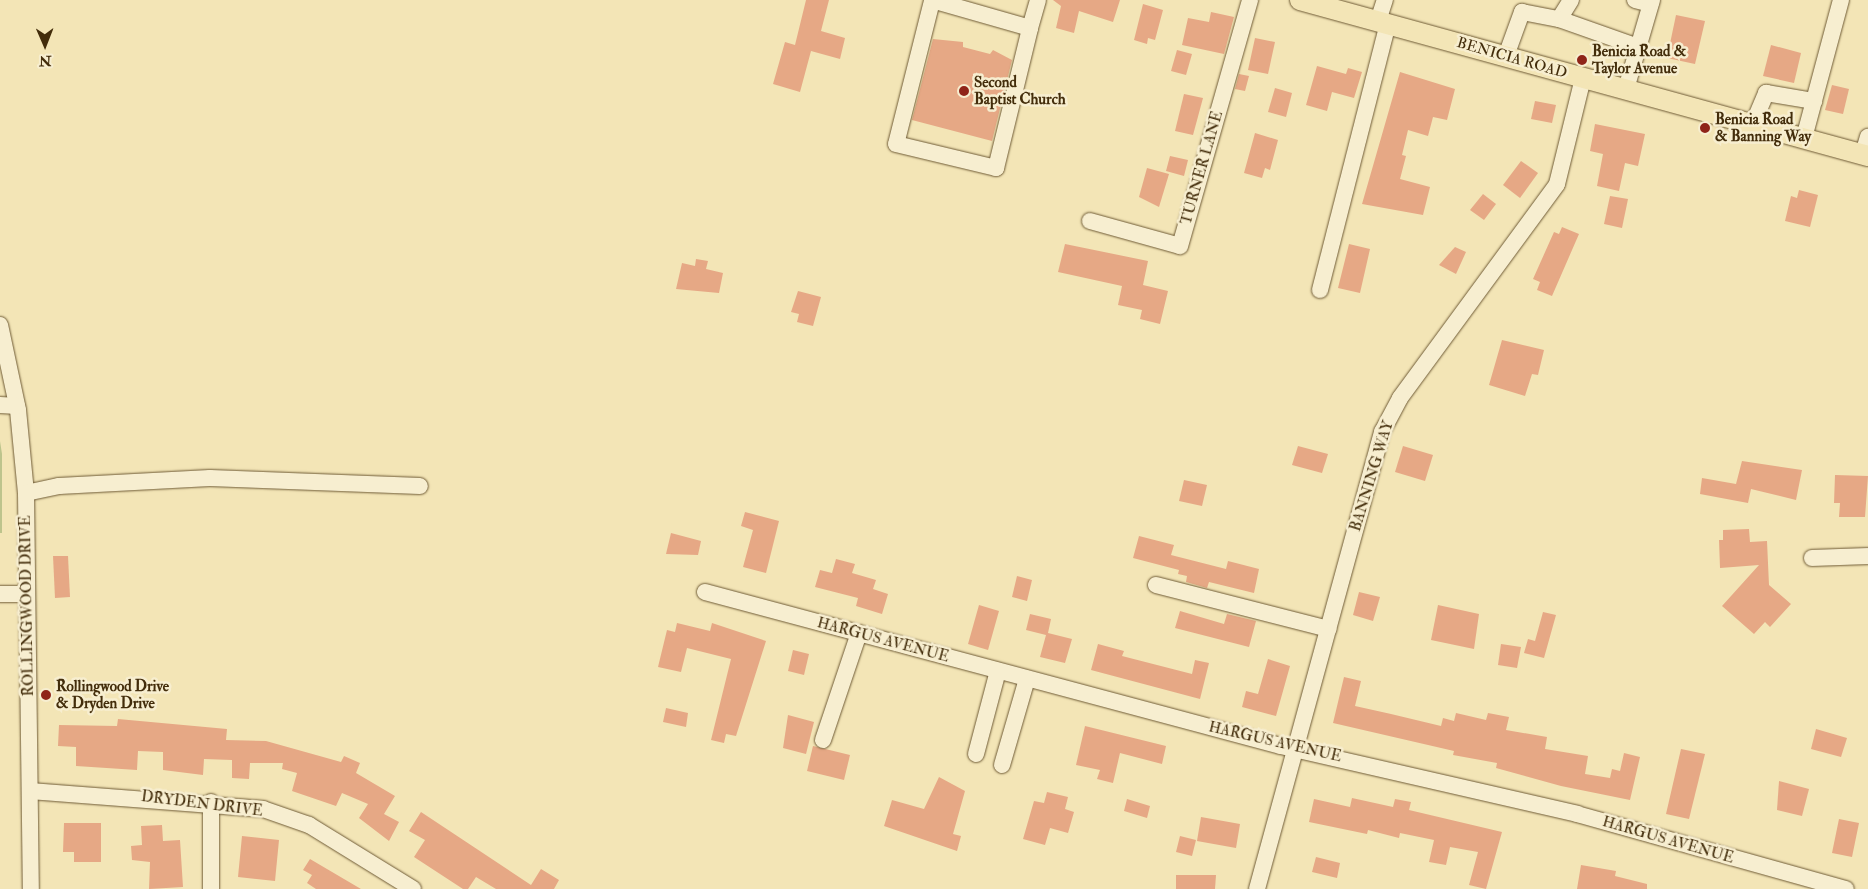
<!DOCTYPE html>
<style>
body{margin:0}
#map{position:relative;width:1868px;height:889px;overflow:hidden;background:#f3e5b6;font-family:"IM FELL Double Pica",serif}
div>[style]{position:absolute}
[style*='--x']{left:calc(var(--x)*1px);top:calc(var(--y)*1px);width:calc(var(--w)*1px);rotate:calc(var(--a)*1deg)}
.green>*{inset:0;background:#bdc48c}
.building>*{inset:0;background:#e6a885}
.roads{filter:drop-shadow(0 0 1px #6f5b36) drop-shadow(0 0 1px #6f5b36)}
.minor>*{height:16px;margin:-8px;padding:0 8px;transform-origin:8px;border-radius:8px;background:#f7eed0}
.major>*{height:20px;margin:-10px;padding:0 10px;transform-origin:10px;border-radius:10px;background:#f3e5b6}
.dots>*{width:14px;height:14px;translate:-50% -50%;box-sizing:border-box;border:2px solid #f7eed0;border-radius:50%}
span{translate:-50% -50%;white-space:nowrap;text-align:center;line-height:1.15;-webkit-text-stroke:5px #f7eed0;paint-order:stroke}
.poi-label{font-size:15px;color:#432d0b;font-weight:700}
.left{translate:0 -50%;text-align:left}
.street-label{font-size:15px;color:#432d0b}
.north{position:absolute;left:20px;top:20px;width:50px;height:50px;-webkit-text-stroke:4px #f7eed0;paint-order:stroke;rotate:179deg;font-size:14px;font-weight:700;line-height:20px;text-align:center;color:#432d0b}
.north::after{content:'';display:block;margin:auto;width:18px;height:22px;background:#432d0b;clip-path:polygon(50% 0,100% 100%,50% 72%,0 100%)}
</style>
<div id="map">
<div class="green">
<i style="clip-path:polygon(0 441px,2px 454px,2px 533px,0 533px)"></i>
</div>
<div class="building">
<i style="clip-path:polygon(806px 0,829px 0,821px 31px,845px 38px,840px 59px,811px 51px,800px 92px,773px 84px,785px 42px,795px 45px)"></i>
<i style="clip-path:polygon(1053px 0,1120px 0,1113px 22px,1079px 11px,1074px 33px,1056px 28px,1061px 6px)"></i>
<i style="clip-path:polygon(1143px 4px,1163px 10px,1155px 40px,1148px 38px,1147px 44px,1134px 40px)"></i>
<i style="clip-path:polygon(1211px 12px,1234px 17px,1224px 54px,1182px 45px,1188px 18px,1209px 22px)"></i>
<i style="clip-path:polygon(1676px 15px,1705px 21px,1695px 64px,1667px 58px)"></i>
<i style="clip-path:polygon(1255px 38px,1275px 42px,1268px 74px,1248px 70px)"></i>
<i style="clip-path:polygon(933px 39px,963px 42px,963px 47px,990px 54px,993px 50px,1012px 60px,992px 141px,912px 120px)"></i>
<i style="clip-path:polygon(1771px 45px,1801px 53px,1794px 83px,1763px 76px)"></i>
<i style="clip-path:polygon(1177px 50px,1192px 54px,1186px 75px,1171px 71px)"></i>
<i style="clip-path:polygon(1317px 66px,1346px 74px,1348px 68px,1362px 72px,1354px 98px,1332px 92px,1327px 111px,1306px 105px)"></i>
<i style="clip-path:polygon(1400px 72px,1455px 89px,1447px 120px,1433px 117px,1428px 136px,1408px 130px,1402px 155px,1406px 156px,1400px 179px,1430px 187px,1423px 215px,1362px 204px)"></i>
<i style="clip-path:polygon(1239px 74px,1249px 76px,1245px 91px,1235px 89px)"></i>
<i style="clip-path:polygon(1832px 85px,1849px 89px,1843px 114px,1825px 110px)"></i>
<i style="clip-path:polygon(1275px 88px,1292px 93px,1286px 117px,1268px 112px)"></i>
<i style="clip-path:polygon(1184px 94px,1203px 98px,1193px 135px,1175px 131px)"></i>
<i style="clip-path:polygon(1535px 101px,1556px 105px,1552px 123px,1531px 119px)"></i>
<i style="clip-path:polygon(1595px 124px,1645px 134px,1638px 166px,1625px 163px,1619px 191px,1597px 186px,1603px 154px,1590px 151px)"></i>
<i style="clip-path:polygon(1255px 133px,1278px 140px,1270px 170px,1265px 168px,1262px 178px,1244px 173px)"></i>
<i style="clip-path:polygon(1170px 156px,1188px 160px,1184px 176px,1166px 171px)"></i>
<i style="clip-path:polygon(1521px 161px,1538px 173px,1520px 198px,1503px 185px)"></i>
<i style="clip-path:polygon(1147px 168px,1169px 174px,1159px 207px,1139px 197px)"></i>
<i style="clip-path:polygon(1799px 190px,1818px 195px,1810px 227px,1785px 221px,1791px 196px,1797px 198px)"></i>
<i style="clip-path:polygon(1483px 194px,1496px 204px,1484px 220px,1470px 210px)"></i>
<i style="clip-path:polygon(1610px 196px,1628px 199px,1622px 228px,1604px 224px)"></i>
<i style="clip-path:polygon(1562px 227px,1579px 234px,1552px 296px,1537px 290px,1540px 282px,1533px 279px,1554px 232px,1559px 234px)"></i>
<i style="clip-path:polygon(1065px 244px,1148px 261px,1143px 285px,1168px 291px,1160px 324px,1140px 319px,1142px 310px,1118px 305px,1122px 286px,1058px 272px)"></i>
<i style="clip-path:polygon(1349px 244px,1370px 249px,1360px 293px,1338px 288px)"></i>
<i style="clip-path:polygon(1455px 247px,1466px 252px,1456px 274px,1439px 265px)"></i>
<i style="clip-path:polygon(696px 259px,708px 261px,706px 269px,723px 273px,719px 293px,676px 289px,682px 263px,695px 266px)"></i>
<i style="clip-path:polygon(798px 291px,821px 297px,813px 326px,797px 322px,799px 314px,791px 312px)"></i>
<i style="clip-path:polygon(1502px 340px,1544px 350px,1538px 375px,1532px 374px,1525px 396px,1489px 385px)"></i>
<i style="clip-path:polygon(1298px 446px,1328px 454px,1322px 473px,1292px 465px)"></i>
<i style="clip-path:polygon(1403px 446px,1433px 455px,1425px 481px,1395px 472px)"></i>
<i style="clip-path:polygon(1742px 461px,1802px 470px,1796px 500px,1751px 489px,1748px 503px,1700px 494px,1702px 478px,1736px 484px)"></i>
<i style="clip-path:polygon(1835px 475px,1868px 476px,1865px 517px,1839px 517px,1840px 503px,1834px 503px)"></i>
<i style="clip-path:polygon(1184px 480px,1207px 485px,1202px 506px,1179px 501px)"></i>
<i style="clip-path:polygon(745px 512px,779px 521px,766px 573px,743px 567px,753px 530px,741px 526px)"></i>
<i style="clip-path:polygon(1749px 529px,1750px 542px,1767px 541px,1769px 585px,1791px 604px,1770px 627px,1765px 622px,1754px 634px,1722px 606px,1759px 565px,1720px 568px,1719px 540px,1723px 540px,1723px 530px)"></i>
<i style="clip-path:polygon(671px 533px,701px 541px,698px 555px,666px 554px)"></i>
<i style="clip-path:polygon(1139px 536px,1174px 545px,1171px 555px,1226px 569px,1228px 561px,1259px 569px,1254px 593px,1209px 582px,1207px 588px,1186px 582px,1187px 576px,1178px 574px,1179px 570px,1133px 558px)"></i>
<i style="clip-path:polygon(53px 556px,68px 556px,70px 597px,55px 598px)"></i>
<i style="clip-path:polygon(836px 559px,855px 564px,852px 573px,876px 580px,873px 589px,888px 594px,882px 614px,856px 606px,858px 598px,815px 587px,820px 570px,832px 573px)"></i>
<i style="clip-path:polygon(1017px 576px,1032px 580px,1027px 601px,1012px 597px)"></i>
<i style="clip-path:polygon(1359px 592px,1380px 597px,1373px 621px,1353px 615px)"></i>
<i style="clip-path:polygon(979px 605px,999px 611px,988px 650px,968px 644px)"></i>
<i style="clip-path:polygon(1438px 605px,1479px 614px,1474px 649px,1431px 640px)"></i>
<i style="clip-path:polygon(1180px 611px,1224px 624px,1227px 614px,1256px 621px,1249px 647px,1175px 628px)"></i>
<i style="clip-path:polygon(1543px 612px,1556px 615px,1544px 658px,1524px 653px,1528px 639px,1535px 641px)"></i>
<i style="clip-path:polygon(1030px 614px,1051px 619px,1048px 633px,1072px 639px,1065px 663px,1040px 657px,1046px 635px,1026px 630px)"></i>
<i style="clip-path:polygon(677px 623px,710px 631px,712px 623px,766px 641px,736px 736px,726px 734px,724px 743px,711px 740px,731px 659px,687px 648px,681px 672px,658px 667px,667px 630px,675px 632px)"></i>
<i style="clip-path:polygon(1098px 644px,1124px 651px,1122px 656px,1192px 674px,1195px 660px,1209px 663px,1200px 699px,1091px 670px)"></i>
<i style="clip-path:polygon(1501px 644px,1521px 647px,1517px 668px,1498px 665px)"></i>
<i style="clip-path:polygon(793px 650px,809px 654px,804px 675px,788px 671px)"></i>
<i style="clip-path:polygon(1268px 659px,1290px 666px,1276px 716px,1242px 707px,1246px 691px,1258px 694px)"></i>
<i style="clip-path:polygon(1344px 677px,1361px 681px,1355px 706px,1391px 714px,1441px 726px,1443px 718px,1454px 721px,1456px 713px,1486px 720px,1488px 713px,1509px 717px,1506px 730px,1547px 737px,1545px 749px,1588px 756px,1585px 774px,1610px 778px,1612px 769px,1620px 771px,1624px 753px,1640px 757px,1630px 800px,1561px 786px,1496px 768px,1497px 763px,1453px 755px,1454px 751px,1333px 723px)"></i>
<i style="clip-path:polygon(666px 708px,688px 713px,686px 727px,663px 722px)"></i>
<i style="clip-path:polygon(788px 715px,814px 722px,806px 754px,783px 748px)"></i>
<i style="clip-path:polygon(118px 719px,227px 729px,226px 740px,266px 741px,341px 762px,344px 756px,360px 763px,356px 773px,395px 796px,384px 814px,399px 822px,389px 841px,359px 818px,368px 804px,342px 793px,336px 806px,292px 791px,297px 773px,282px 769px,283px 763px,250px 763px,249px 779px,232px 778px,232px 760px,204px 759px,203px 775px,163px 770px,163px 752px,138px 751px,137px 770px,76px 766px,76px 747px,58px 746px,59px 725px,117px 726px)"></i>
<i style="clip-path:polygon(1085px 726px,1166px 746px,1162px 764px,1120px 753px,1113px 783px,1097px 779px,1100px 770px,1076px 765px)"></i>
<i style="clip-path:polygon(1816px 729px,1847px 738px,1841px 757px,1811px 749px)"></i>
<i style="clip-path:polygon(813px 746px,850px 755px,844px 780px,807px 771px)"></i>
<i style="clip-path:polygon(1681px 749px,1705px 754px,1689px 819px,1666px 814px)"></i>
<i style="clip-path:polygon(939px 777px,965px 791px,953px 834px,961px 836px,957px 851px,884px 826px,892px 800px,924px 809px)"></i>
<i style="clip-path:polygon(1779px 781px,1809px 789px,1802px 816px,1777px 810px)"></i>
<i style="clip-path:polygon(1047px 792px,1068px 797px,1065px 809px,1074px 812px,1068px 833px,1050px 828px,1045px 845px,1023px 839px,1034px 801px,1044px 803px)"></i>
<i style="clip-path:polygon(1352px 798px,1393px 807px,1395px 799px,1411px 802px,1409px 810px,1502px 832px,1486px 889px,1469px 885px,1478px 852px,1450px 847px,1446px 865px,1429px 862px,1434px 840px,1400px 833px,1399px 838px,1368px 830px,1367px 834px,1309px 822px,1314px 799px,1350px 807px)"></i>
<i style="clip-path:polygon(1127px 799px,1150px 806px,1147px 818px,1124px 811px)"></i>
<i style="clip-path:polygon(421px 812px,531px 885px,541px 869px,559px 880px,554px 889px,496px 889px,476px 877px,468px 889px,463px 889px,414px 857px,425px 840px,409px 831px)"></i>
<i style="clip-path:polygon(1201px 817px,1240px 824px,1236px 848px,1197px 841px)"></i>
<i style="clip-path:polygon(1839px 819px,1859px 823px,1852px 857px,1832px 853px)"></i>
<i style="clip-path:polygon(64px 823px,101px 823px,101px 862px,74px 862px,74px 852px,63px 852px)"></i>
<i style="clip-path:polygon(162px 825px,163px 841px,180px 840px,183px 887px,149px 889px,150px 862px,132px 860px,131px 846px,142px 845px,141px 826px)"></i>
<i style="clip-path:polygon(242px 836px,279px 840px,275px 881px,238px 877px)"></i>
<i style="clip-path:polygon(1180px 836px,1196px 840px,1192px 856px,1176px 852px)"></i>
<i style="clip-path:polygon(1316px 857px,1340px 863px,1337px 878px,1312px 872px)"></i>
<i style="clip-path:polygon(310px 859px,361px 889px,316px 889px,307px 883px,312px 875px,303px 870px)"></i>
<i style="clip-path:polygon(1581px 865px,1616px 871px,1615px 876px,1647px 884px,1647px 889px,1577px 889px)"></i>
<i style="clip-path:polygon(1176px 875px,1216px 875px,1215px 889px,1176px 889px)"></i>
</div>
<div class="roads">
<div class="minor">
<i style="--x:932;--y:0;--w:102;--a:15.9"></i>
<i style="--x:1030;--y:28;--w:29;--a:-74"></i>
<i style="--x:1571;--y:0;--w:22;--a:122"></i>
<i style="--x:1559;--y:19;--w:84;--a:19.5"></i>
<i style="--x:1635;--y:0;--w:16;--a:14"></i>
<i style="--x:932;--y:1;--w:147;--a:104.1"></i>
<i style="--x:896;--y:144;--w:103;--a:13.5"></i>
<i style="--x:996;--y:168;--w:144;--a:-76.3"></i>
<i style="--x:1378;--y:21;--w:22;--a:-72"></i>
<i style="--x:1506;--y:56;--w:47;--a:-70"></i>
<i style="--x:1522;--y:12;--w:38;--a:11"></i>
<i style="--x:1626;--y:89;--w:93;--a:-73.7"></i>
<i style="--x:1753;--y:124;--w:34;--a:-67"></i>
<i style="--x:1766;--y:93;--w:49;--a:9.5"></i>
<i style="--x:1804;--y:138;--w:143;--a:-75"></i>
<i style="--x:1863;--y:154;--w:18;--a:-74"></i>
<i style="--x:1090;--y:221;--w:93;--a:15.5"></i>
<i style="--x:1180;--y:246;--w:256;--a:-74.1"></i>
<i style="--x:1320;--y:290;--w:275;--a:-75.7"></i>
<i style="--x:0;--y:325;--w:87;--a:78"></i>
<i style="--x:18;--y:410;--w:83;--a:84.5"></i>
<i style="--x:26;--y:493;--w:396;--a:89.3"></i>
<i style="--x:0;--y:405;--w:17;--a:3"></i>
<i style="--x:26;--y:493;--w:34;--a:-12"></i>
<i style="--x:59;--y:486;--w:151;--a:-3"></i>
<i style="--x:210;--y:478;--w:210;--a:2.2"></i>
<i style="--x:1812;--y:558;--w:56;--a:-2"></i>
<i style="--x:1156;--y:585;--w:178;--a:14.3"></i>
<i style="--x:705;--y:592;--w:596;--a:14.97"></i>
<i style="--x:1281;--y:746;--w:304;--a:12.9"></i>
<i style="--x:1577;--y:814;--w:279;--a:15.6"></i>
<i style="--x:0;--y:594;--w:27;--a:0"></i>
<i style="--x:823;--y:740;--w:113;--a:-71.4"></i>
<i style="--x:976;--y:754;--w:86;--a:-75.2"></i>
<i style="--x:1002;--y:765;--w:90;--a:-73.8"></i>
<i style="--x:30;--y:791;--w:234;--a:4.4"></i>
<i style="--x:263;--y:809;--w:49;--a:19.2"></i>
<i style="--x:309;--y:825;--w:122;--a:31.6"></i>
<i style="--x:211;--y:889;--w:87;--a:-90"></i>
<i style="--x:1257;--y:889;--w:474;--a:-74.7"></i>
<i style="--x:1382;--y:432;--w:38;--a:-62"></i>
<i style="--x:1400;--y:398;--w:265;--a:-53.7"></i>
<i style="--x:1557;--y:184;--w:109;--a:-76.2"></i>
</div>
<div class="major">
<i style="--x:1300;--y:0;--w:589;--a:15.36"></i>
</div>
</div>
<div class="dots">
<i style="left:1582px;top:60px;background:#8f2418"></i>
<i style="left:964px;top:91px;background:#8f2418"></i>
<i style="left:1705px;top:128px;background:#8f2418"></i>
<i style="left:46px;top:695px;background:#8f2418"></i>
</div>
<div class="poi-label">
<span class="left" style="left:1592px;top:60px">Benicia Road &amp;<br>Taylor Avenue</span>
<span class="left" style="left:974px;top:91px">Second<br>Baptist Church</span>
<span class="left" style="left:1715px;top:128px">Benicia Road<br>&amp; Banning Way</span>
<span class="left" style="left:56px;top:695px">Rollingwood Drive<br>&amp; Dryden Drive</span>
</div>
<div class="street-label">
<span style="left:1512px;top:58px;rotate:16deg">BENICIA ROAD</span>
<span style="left:1202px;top:168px;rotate:-74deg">TURNER LANE</span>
<span style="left:1372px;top:476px;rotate:-73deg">BANNING WAY</span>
<span style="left:27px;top:606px;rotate:-91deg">ROLLINGWOOD DRIVE</span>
<span style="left:883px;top:640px;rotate:15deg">HARGUS AVENUE</span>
<span style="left:1275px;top:742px;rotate:13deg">HARGUS AVENUE</span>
<span style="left:202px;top:804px;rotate:7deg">DRYDEN DRIVE</span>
<span style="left:1668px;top:840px;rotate:16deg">HARGUS AVENUE</span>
</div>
<div class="north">N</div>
</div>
